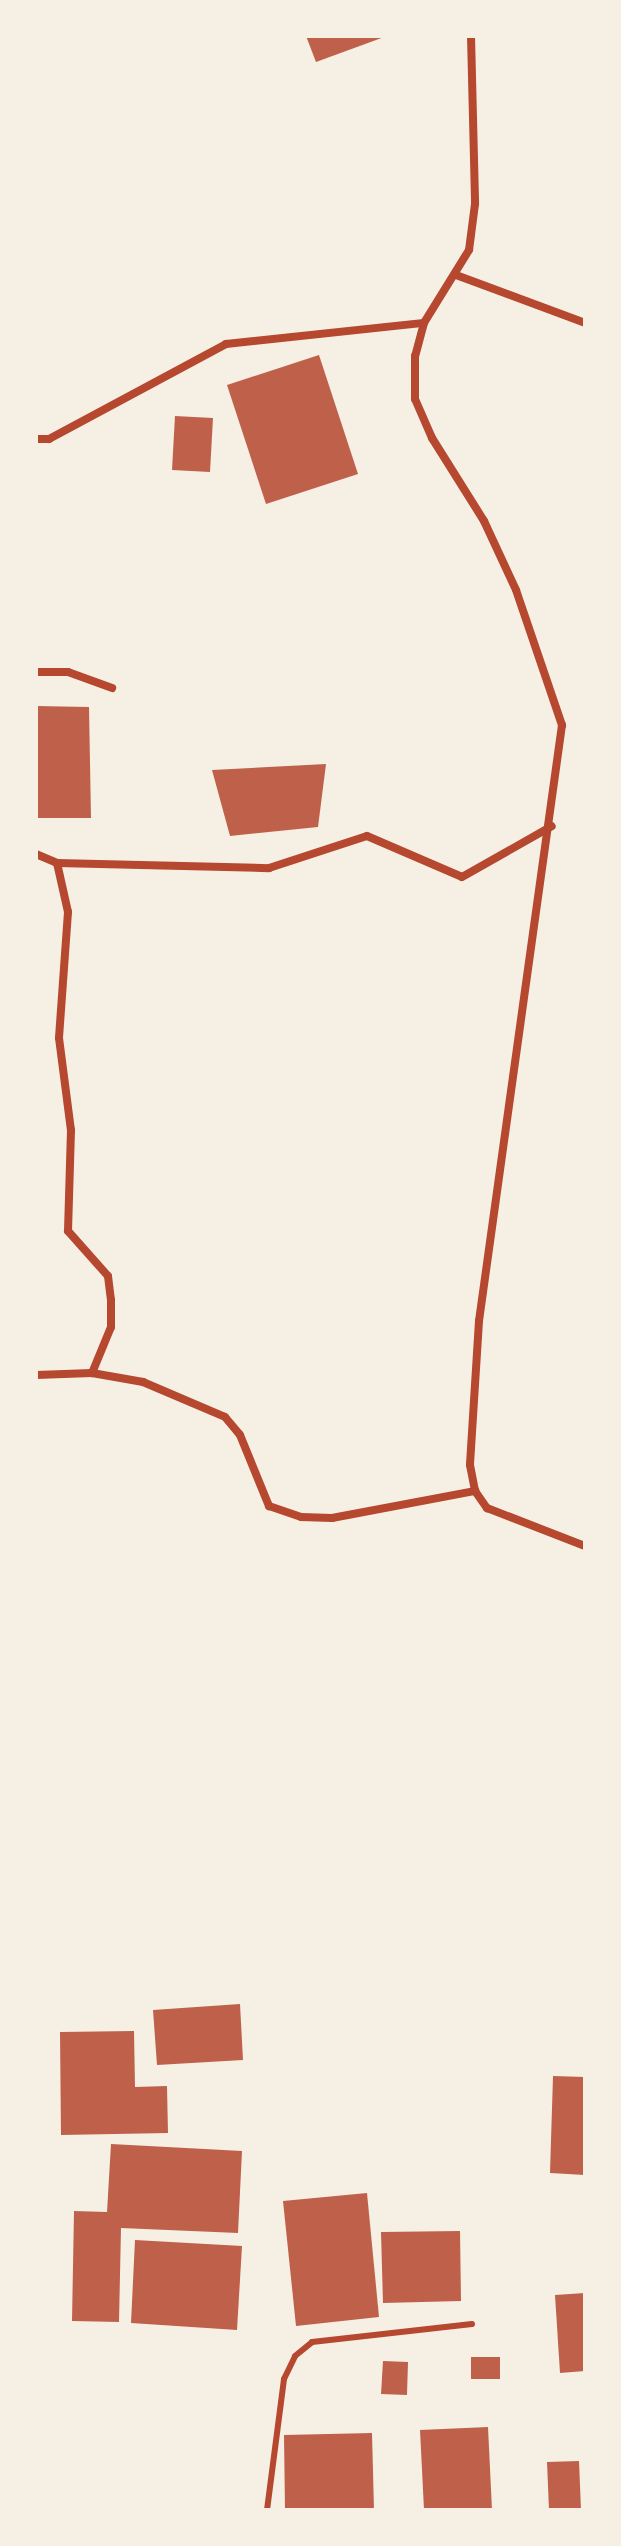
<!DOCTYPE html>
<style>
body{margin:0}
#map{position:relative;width:621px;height:2546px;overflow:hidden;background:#f6efe4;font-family:"Sofia Sans Condensed",sans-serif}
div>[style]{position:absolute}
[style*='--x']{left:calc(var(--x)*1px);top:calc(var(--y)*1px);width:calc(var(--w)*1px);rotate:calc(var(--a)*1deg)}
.building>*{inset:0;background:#bf614a}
.service>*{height:6px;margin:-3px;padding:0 3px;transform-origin:3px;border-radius:3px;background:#b5482f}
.minor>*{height:8px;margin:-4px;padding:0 4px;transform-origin:4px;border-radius:4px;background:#b5482f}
span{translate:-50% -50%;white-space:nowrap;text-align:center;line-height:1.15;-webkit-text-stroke:6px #f6efe4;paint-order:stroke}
.frame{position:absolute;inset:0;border:38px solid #f6efe4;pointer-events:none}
</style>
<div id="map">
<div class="building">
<i style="clip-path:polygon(306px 36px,387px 36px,316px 62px)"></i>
<i style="clip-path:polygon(319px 355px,358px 474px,266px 504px,227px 385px)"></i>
<i style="clip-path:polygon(175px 416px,213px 418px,210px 472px,172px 470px)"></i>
<i style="clip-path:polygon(36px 706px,89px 707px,91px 818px,36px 818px)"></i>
<i style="clip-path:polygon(326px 764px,318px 827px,230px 836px,212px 770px)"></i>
<i style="clip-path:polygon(240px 2004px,243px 2060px,157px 2065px,153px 2010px)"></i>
<i style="clip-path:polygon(134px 2031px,135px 2087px,167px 2086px,168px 2133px,61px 2135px,60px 2032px)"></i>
<i style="clip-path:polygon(553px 2076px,585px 2077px,585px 2175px,550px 2173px)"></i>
<i style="clip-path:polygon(111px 2144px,242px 2151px,238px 2233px,121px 2228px,119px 2322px,72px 2321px,74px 2211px,107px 2212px)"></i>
<i style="clip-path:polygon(367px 2193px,379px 2317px,296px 2326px,283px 2201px)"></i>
<i style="clip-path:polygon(460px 2231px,461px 2301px,383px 2303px,381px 2232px)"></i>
<i style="clip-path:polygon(135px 2240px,242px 2246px,237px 2330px,131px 2323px)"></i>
<i style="clip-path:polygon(585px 2293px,585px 2371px,560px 2373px,555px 2295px)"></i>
<i style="clip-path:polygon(471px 2357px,500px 2357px,500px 2379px,471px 2379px)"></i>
<i style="clip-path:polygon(383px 2361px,408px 2362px,407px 2395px,381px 2394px)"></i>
<i style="clip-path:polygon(488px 2427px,492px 2510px,424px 2510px,420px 2430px)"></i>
<i style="clip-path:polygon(372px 2433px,374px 2510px,285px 2510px,284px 2435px)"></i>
<i style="clip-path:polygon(579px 2461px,581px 2510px,549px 2510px,547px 2462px)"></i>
</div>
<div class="service">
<i style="--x:267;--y:2510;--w:132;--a:-82.6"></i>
<i style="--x:284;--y:2379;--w:25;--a:-64"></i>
<i style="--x:295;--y:2356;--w:22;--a:-39"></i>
<i style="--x:312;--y:2342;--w:161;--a:-6.4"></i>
</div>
<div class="minor">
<i style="--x:471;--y:36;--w:168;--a:88.6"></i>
<i style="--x:475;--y:204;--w:46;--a:97.4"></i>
<i style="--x:469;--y:250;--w:86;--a:121.7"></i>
<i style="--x:424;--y:323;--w:34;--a:105"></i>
<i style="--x:415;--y:356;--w:43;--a:90"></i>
<i style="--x:415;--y:399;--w:43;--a:66.4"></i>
<i style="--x:432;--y:438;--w:98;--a:57.9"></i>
<i style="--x:484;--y:521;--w:76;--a:65.1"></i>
<i style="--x:516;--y:590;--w:143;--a:71.2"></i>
<i style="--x:562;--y:725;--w:602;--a:97.93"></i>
<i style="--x:479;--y:1321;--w:144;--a:93.6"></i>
<i style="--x:470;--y:1465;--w:26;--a:79"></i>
<i style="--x:475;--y:1491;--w:21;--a:55"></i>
<i style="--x:487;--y:1508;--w:105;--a:21.2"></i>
<i style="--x:456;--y:275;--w:138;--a:20.4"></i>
<i style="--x:36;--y:439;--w:13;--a:0"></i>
<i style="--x:49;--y:439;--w:201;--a:-28.2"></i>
<i style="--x:226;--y:344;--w:199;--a:-6.1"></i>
<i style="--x:36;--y:672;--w:32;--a:0"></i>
<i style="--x:68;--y:672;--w:47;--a:20"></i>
<i style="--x:36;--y:854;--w:23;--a:23"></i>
<i style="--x:57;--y:863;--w:50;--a:77.3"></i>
<i style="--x:68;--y:912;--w:126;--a:94.1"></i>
<i style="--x:59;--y:1038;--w:93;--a:82.6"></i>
<i style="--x:71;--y:1130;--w:101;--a:91.7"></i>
<i style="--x:68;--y:1231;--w:60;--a:48.4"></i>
<i style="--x:108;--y:1276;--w:24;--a:83"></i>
<i style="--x:111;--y:1300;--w:27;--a:90"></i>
<i style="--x:111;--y:1327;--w:50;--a:112.4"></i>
<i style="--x:92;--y:1373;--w:52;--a:10"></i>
<i style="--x:143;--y:1382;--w:89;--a:23.1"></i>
<i style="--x:225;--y:1417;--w:23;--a:50"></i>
<i style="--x:240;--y:1435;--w:77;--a:67.8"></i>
<i style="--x:269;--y:1506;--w:34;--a:19"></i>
<i style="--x:301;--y:1517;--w:31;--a:2"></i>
<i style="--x:332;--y:1518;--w:146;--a:-10.7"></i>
<i style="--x:57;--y:863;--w:212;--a:1.4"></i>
<i style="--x:269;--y:868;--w:103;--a:-18.1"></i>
<i style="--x:367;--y:836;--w:103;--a:23.3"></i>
<i style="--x:462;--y:877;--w:103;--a:-29.5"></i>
<i style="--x:36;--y:1375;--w:56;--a:-2"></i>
</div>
<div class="frame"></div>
</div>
